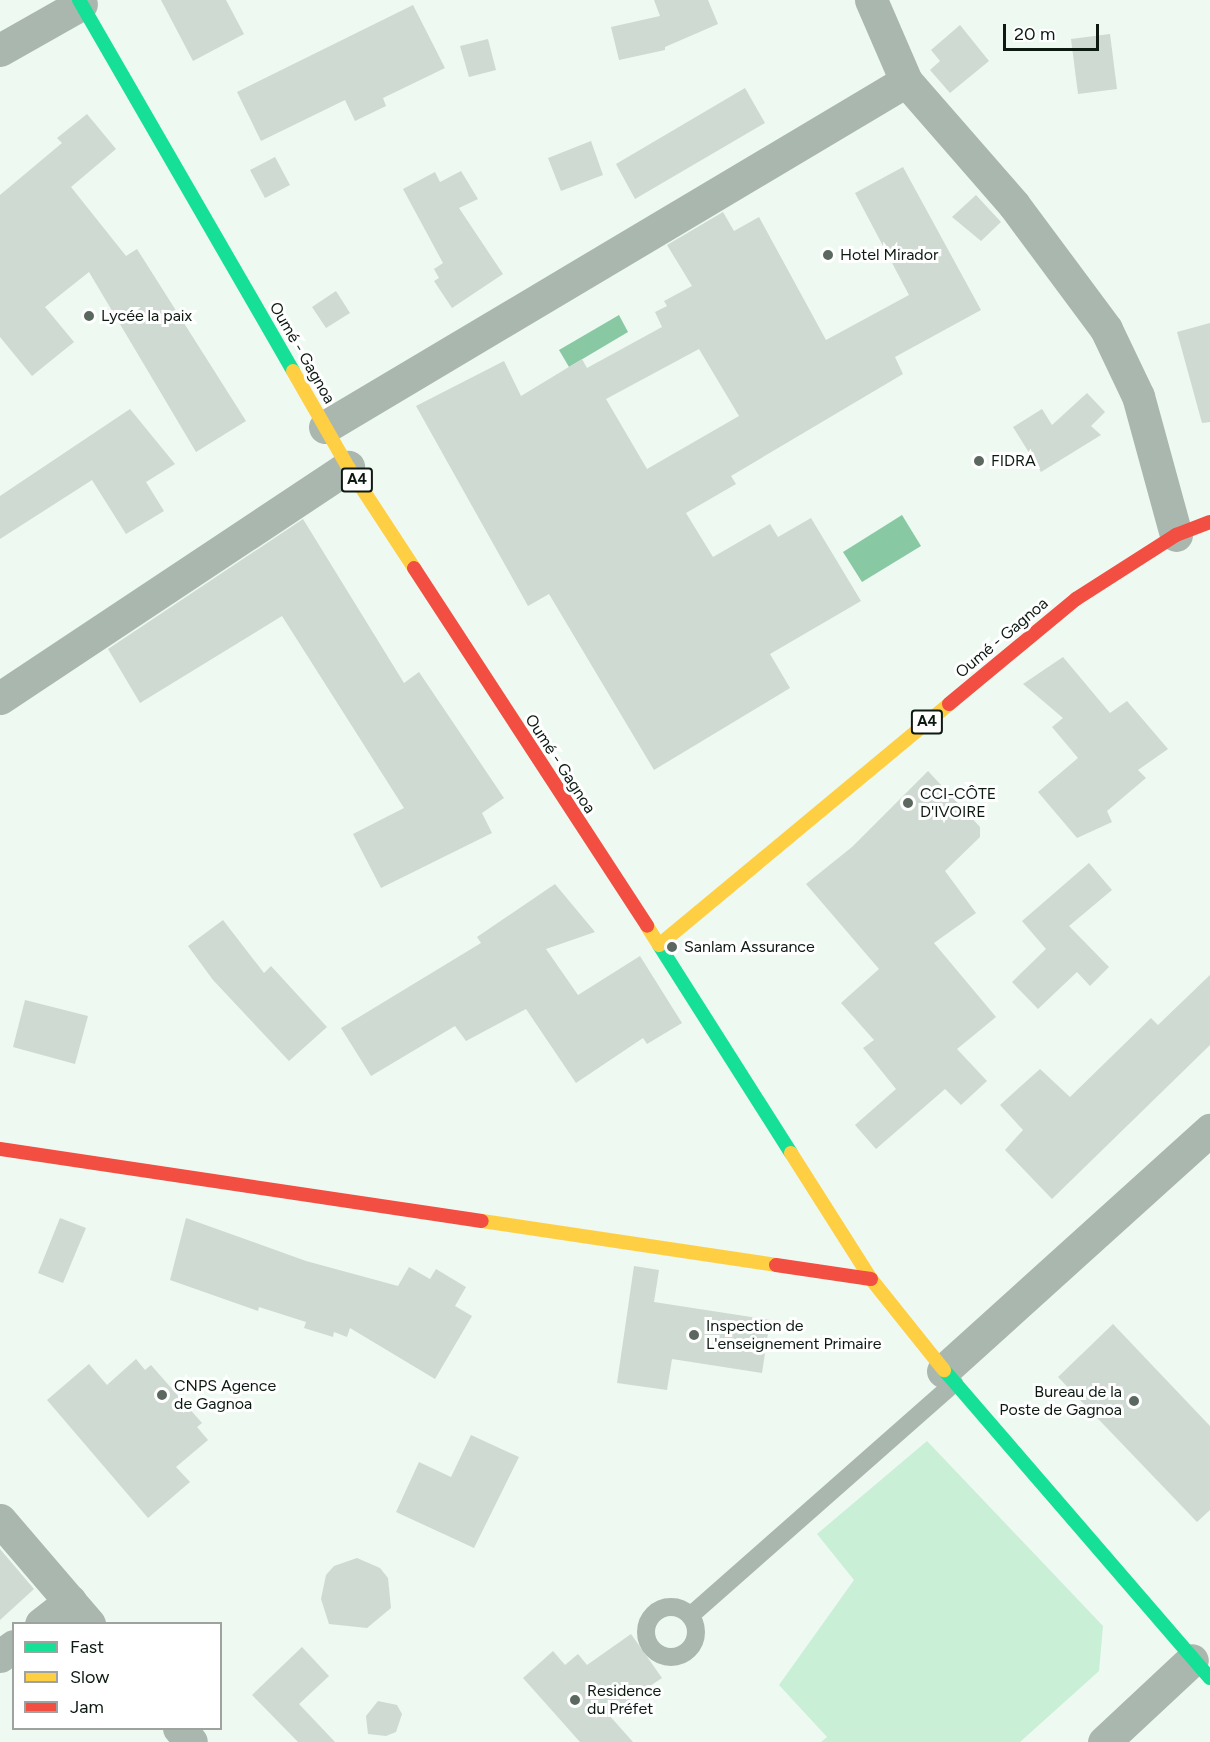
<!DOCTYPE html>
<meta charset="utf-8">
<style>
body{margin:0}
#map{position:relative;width:1210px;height:1742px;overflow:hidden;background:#edf9f1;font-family:Figtree,sans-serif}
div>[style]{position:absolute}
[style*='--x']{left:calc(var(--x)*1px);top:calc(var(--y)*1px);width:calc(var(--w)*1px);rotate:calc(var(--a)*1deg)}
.green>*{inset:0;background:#c9efd7}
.water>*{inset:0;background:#88c9a4}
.building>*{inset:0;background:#cedad2}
.lane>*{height:18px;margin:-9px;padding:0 9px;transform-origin:9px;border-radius:9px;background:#aab7af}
.lane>.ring{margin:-9px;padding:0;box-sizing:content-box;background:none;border:18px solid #aab7af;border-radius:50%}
.street>*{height:33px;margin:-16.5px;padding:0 16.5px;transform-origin:16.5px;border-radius:16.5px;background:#aab7af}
.fast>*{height:14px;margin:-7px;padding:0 7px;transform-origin:7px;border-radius:7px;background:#16e098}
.slow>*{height:14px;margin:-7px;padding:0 7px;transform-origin:7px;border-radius:7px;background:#ffcf43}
.jam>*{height:14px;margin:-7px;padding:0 7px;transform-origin:7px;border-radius:7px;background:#f24e42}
.dots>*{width:16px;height:16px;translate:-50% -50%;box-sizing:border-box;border:3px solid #fff;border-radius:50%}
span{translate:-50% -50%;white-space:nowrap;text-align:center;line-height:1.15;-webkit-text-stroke:6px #fff;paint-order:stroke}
.shield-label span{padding:2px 4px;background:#fff;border:2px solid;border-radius:4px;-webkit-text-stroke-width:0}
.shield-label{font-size:15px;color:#0d1a12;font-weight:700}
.poi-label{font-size:16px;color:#0d1a12}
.left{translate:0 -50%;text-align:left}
.right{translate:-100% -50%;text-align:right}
.street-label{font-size:16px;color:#0d1a12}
.legend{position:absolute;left:12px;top:1622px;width:210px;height:108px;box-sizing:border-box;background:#fff;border:2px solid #9ea3a0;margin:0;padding:8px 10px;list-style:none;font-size:18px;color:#0d1a12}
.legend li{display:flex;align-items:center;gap:12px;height:30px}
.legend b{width:30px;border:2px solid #9ea3a0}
.scale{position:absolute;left:1003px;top:24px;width:96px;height:27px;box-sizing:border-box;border:3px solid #0d1a12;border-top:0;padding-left:8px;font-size:18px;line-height:21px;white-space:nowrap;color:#0d1a12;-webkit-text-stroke:4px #fff;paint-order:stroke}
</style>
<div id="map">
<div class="green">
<i style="clip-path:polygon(927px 1441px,1103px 1626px,1099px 1671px,1020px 1742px,821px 1742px,827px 1737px,779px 1685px,854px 1580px,817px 1534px)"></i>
</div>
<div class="water">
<i style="clip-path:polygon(619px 315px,628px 332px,569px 367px,559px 350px)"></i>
<i style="clip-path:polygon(902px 515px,921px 546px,862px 582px,843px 552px)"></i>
</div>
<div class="building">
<i style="clip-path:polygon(161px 0,226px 0,244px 34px,193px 61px)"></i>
<i style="clip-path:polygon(654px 0,708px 0,718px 24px,665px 47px,665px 50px,619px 60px,611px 27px,660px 16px)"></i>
<i style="clip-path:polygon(413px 5px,445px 68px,383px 98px,386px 106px,355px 121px,345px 100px,261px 141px,237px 92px)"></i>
<i style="clip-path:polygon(960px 25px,989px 61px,950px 93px,930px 70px,940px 61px,931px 50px)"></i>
<i style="clip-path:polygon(1110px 34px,1117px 89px,1078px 94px,1071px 39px)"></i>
<i style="clip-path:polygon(488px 39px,496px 70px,469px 77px,460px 46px)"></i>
<i style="clip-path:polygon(745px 88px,765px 123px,635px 199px,616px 164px)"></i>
<i style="clip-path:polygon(87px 114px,116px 149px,71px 187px,126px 256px,137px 249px,246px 421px,196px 452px,89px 272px,45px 307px,74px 342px,32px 376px,0 337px,0 195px,62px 143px,57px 138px)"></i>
<i style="clip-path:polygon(591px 141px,603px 175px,561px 191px,548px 158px)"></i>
<i style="clip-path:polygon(275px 157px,290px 185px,265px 198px,250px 170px)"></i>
<i style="clip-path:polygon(evenodd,903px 167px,981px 310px,895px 357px,903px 374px,731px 476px,736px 484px,686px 513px,713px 557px,770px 524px,778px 537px,811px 518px,861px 601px,770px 654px,790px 688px,654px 770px,549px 594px,528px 606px,416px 406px,504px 361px,521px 396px,582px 359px,587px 368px,662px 327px,655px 312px,667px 306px,664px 301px,692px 286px,667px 245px,723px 212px,734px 231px,759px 217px,826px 340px,909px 295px,855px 193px,903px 167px,699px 349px,739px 416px,647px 469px,606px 399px,699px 349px)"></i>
<i style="clip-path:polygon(461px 171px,478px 199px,459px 208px,503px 274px,452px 308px,434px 281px,439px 278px,434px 269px,443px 263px,403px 189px,435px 172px,440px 182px)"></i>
<i style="clip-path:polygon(976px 195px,1001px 222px,981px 241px,952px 217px)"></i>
<i style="clip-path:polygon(336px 291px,350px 313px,326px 328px,312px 307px)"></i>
<i style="clip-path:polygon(1210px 323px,1210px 422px,1202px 423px,1177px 332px)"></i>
<i style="clip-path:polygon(1087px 393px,1105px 412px,1091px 426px,1101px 435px,1041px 472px,1013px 427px,1042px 409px,1052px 425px)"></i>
<i style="clip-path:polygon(130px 409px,175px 464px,146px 482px,164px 511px,126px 534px,92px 480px,0 539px,0 496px)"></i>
<i style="clip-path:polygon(303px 519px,404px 683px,419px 672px,504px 798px,482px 813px,492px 833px,381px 888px,353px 834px,404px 808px,282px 616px,140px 703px,108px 649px)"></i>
<i style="clip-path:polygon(1063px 657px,1110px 713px,1127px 701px,1168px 749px,1138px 770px,1146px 778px,1107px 811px,1112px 822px,1077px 838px,1038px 792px,1078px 758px,1052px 727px,1063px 718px,1023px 684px)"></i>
<i style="clip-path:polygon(928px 771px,980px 827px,980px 837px,945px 871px,976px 913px,934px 943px,996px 1017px,957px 1049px,987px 1081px,961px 1105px,945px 1089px,876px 1149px,855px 1125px,896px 1089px,863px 1048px,874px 1040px,841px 1003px,879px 969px,806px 884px,852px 847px)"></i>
<i style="clip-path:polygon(1089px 863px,1112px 890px,1069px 926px,1109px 967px,1090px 986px,1077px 972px,1038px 1009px,1012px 982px,1046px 949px,1022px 921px)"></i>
<i style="clip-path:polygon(555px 884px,595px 932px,546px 949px,578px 995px,640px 956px,682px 1023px,647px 1044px,643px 1038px,576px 1083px,526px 1009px,466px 1041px,455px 1026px,371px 1076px,341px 1028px,481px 943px,477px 937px)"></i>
<i style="clip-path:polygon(223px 920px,264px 973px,271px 966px,327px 1027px,289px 1061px,213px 980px,188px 946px)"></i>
<i style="clip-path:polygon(1210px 975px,1210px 1045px,1052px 1199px,1005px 1150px,1023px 1130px,1000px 1105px,1040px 1069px,1070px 1097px,1151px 1018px,1158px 1025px)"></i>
<i style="clip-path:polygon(25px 1000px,88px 1016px,75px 1064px,13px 1047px)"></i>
<i style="clip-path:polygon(60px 1218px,86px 1228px,63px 1283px,38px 1273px)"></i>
<i style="clip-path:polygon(186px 1218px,306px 1261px,398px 1286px,409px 1267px,430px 1279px,436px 1269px,466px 1287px,455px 1306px,472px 1316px,435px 1379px,350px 1328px,347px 1337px,334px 1332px,333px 1337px,304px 1328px,306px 1322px,259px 1307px,258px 1311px,170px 1280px)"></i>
<i style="clip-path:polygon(634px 1266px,659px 1270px,654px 1302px,770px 1320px,762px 1373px,672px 1359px,667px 1390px,617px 1383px)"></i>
<i style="clip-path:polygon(1113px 1324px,1210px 1426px,1210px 1510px,1197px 1522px,1058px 1377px)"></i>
<i style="clip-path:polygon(136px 1359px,145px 1370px,151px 1365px,202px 1423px,197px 1427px,208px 1440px,176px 1467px,190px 1482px,148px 1518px,47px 1400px,89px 1364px,107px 1385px)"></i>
<i style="clip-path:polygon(471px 1435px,519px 1457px,474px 1548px,396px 1512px,419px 1462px,451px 1477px)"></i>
<i style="clip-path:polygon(0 1549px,34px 1589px,0 1620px)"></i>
<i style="clip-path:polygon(357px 1558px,380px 1568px,388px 1578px,391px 1608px,367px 1628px,329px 1624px,321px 1599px,326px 1575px,334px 1566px)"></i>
<i style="clip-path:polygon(631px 1634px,662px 1678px,608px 1714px,633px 1742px,580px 1742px,523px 1678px,553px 1651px,565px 1665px,578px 1654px,587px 1665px)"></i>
<i style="clip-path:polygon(302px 1647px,329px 1676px,299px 1704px,335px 1742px,298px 1742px,252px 1695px)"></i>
<i style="clip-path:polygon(378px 1701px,397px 1705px,402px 1714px,396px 1732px,386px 1736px,368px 1734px,366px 1716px)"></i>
</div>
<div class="lane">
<i class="ring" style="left:646px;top:1607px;width:32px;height:32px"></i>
<i style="--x:690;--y:1616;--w:352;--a:-41.4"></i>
</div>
<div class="street">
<i style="--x:871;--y:0;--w:88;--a:66.6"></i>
<i style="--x:906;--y:81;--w:164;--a:48.9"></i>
<i style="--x:1014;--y:205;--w:154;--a:53.4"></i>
<i style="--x:1106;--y:329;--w:74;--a:64.5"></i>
<i style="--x:1138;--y:396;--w:144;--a:74.7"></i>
<i style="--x:0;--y:50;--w:93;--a:-29.6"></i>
<i style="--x:325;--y:427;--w:676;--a:-30.77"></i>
<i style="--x:0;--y:698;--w:418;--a:-33.6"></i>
<i style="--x:943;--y:1371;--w:360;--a:-42.1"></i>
<i style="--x:0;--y:1520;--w:137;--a:49.4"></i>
<i style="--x:41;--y:1624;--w:37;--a:-38"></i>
<i style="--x:0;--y:1656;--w:17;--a:-36"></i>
<i style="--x:179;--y:1728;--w:18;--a:49"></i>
<i style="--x:1104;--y:1742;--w:120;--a:-43"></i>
</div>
<div class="fast">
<i style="--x:79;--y:0;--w:428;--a:60"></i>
<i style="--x:659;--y:945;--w:246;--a:57.6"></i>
<i style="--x:944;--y:1370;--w:407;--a:49.2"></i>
</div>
<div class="slow">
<i style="--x:293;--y:371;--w:111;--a:60.2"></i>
<i style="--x:348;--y:467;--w:121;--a:56.8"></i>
<i style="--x:647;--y:926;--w:22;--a:58"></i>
<i style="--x:659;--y:945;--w:377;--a:-39.7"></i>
<i style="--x:791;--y:1153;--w:149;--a:57.6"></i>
<i style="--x:871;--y:1279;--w:117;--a:51.3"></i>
<i style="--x:482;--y:1221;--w:297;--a:8.5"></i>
</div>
<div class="jam">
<i style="--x:414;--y:568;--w:427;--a:56.9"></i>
<i style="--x:949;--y:704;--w:165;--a:-39.6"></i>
<i style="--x:1076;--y:599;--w:119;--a:-32.6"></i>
<i style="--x:1176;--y:535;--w:36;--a:-21"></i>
<i style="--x:0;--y:1149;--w:487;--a:8.5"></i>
<i style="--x:776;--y:1265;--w:96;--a:8.4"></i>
</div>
<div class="dots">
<i style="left:828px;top:255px;background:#5b6860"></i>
<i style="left:89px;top:316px;background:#5b6860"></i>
<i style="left:979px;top:461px;background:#5b6860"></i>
<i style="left:908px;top:803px;background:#5b6860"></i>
<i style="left:672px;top:947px;background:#5b6860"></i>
<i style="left:694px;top:1335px;background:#5b6860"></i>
<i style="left:162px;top:1395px;background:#5b6860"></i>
<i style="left:1134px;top:1401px;background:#5b6860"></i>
<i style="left:575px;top:1700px;background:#5b6860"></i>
</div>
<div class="shield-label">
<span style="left:357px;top:480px">A4</span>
<span style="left:927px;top:722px">A4</span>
</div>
<div class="poi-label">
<span class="left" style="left:840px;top:255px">Hotel Mirador</span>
<span class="left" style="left:101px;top:316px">Lycée la paix</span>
<span class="left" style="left:991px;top:461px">FIDRA</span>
<span class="left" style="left:920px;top:803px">CCI-CÔTE<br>D'IVOIRE</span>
<span class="left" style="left:684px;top:947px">Sanlam Assurance</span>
<span class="left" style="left:706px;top:1335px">Inspection de<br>L'enseignement Primaire</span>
<span class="left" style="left:174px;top:1395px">CNPS Agence<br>de Gagnoa</span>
<span class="right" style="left:1122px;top:1401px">Bureau de la<br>Poste de Gagnoa</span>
<span class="left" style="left:587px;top:1700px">Residence<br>du Préfet</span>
</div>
<div class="street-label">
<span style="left:302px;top:353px;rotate:60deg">Oumé - Gagnoa</span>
<span style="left:1002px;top:638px;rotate:-40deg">Oumé - Gagnoa</span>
<span style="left:560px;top:764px;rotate:57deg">Oumé - Gagnoa</span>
</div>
<ul class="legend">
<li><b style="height:8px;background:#16e098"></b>Fast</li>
<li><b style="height:8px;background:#ffcf43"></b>Slow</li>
<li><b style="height:8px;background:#f24e42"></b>Jam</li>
</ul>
<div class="scale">20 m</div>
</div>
